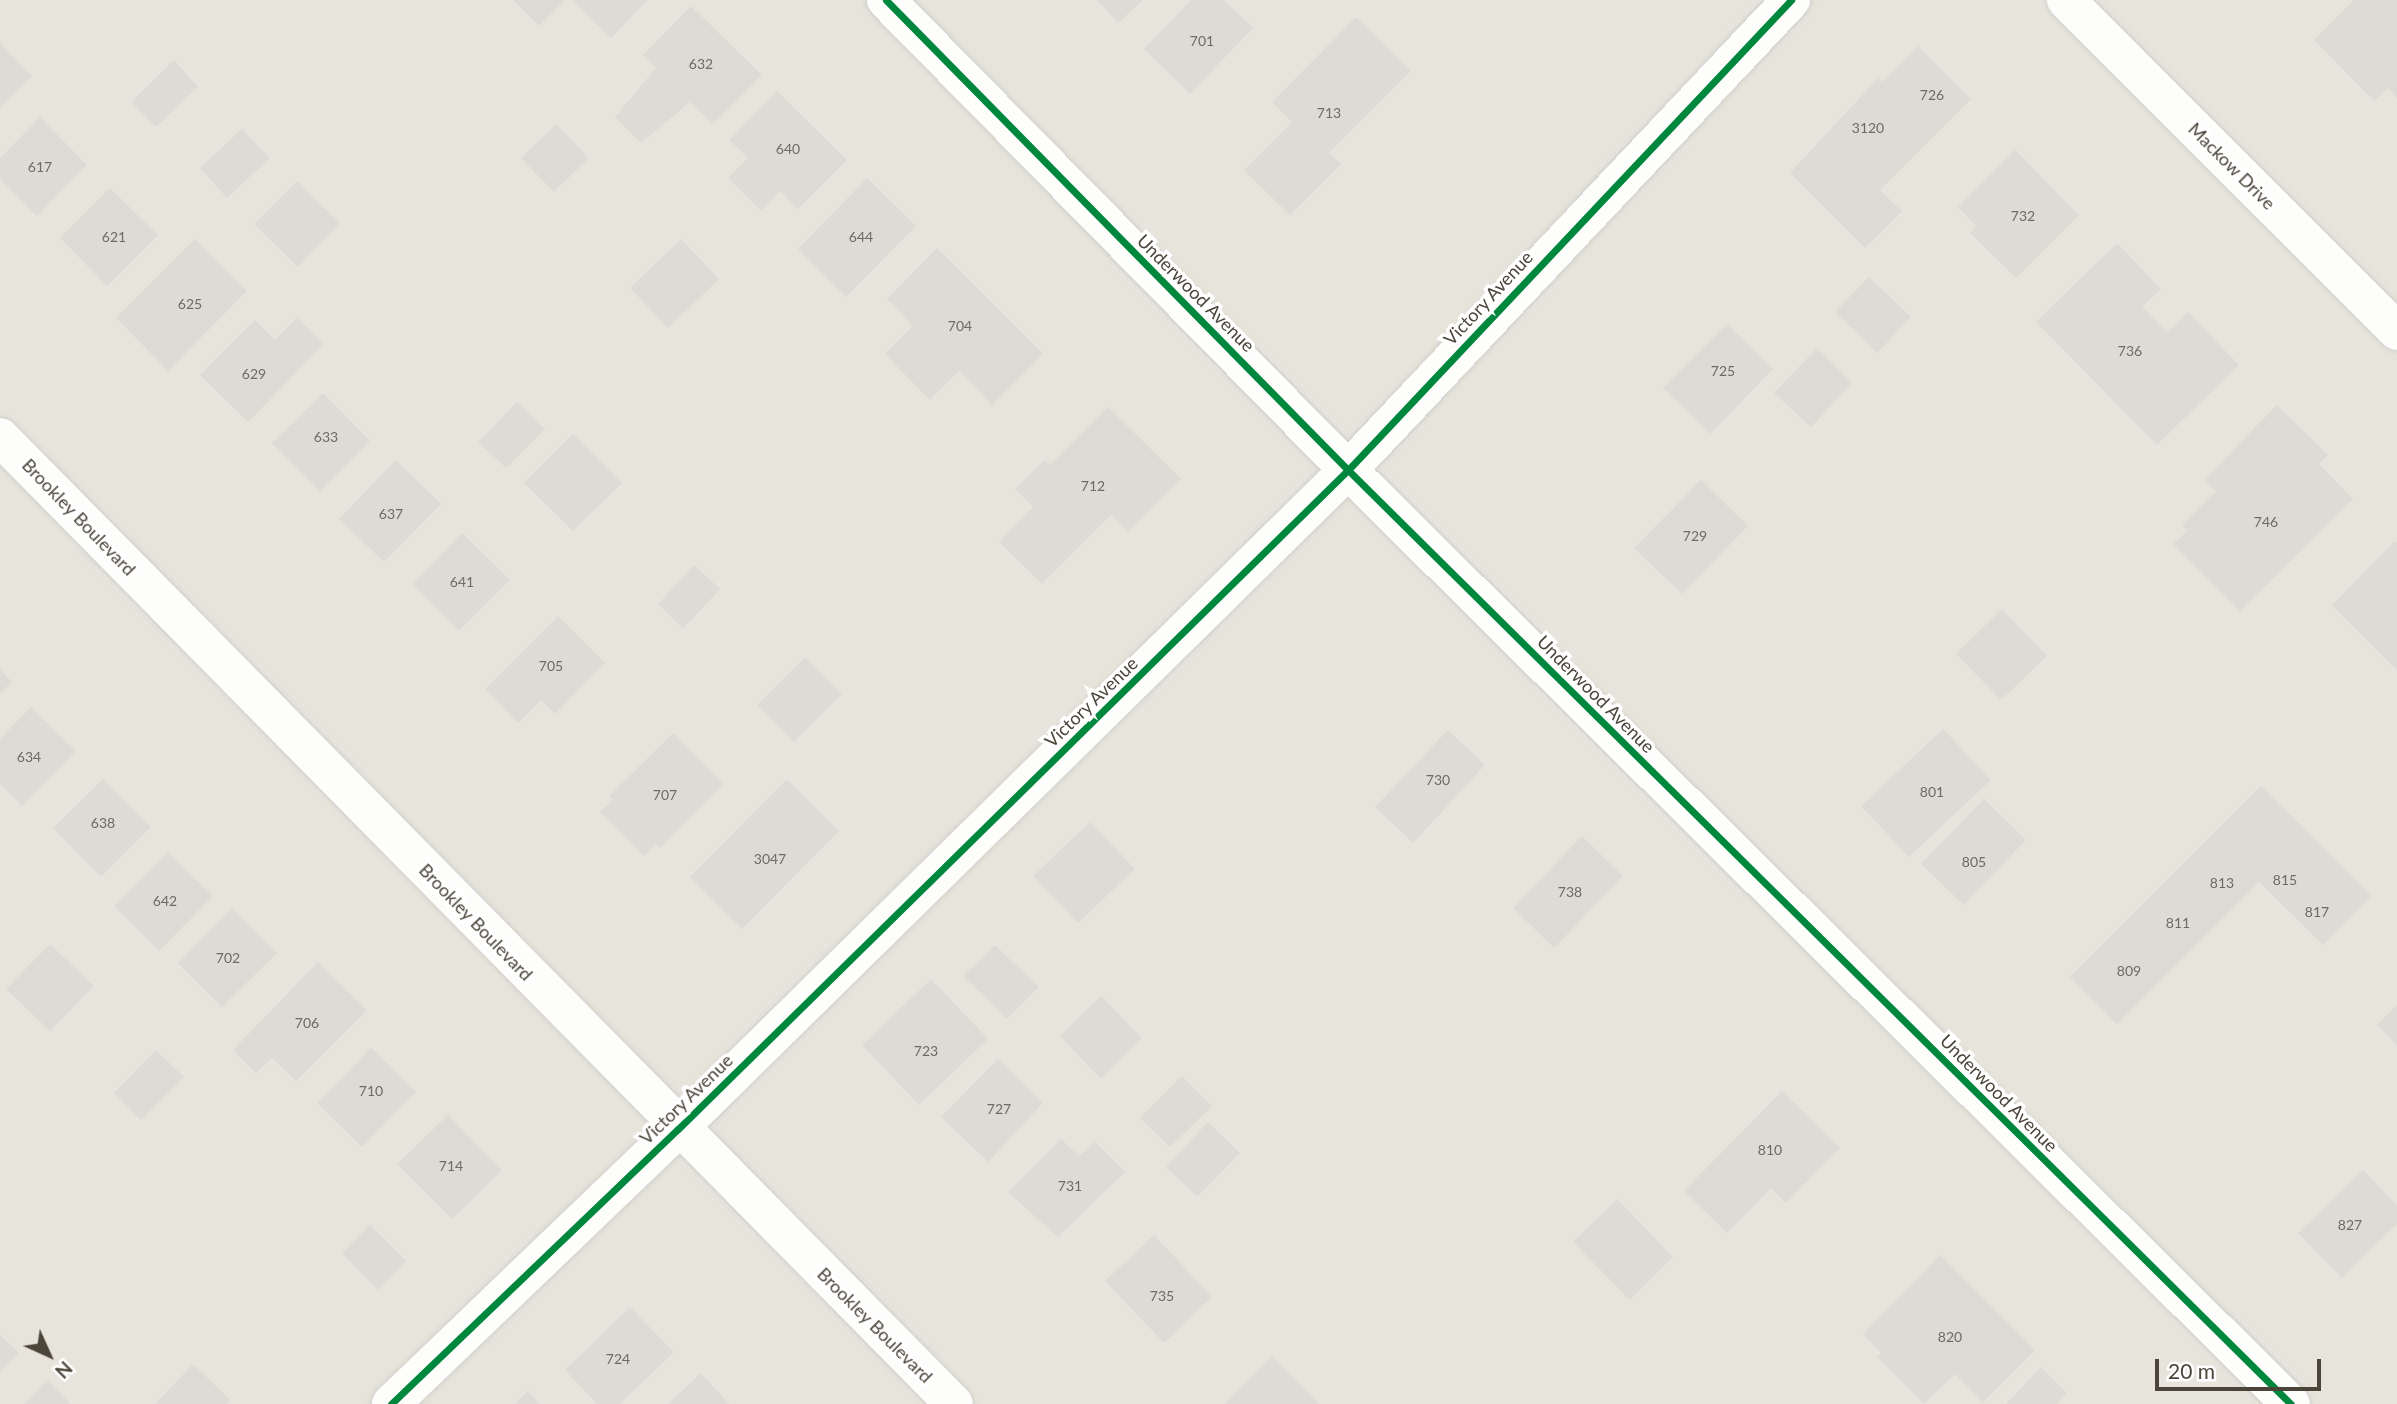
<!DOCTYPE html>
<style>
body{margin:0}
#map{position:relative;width:2397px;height:1404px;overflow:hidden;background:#f3f2ee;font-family:Lato,sans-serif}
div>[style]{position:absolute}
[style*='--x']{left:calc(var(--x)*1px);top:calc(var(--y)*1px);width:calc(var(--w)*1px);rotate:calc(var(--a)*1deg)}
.residential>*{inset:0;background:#e7e4dc}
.building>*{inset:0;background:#dddbd6}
.roads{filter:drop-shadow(0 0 2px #d1d0cb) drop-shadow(0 0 2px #d1d0cb)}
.minor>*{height:38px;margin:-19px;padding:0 19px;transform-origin:19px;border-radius:19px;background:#fdfdfc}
.cycleway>*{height:7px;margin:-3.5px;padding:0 3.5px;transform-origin:3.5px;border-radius:3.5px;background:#00873e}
span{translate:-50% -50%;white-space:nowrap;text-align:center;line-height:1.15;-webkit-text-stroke:7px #fff;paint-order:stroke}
.number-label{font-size:14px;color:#706a61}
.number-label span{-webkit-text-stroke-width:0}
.street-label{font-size:18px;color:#4a4439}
.north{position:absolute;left:14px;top:1320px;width:70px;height:70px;-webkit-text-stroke:5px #fff;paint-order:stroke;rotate:135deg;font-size:19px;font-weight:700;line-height:28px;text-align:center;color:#4a4439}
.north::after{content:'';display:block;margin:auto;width:24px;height:32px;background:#4a4439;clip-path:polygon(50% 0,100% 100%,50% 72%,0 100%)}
.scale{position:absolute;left:2155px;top:1359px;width:166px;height:32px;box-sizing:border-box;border:4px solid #4a4439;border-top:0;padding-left:9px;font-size:21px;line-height:24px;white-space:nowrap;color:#4a4439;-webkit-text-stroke:5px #fff;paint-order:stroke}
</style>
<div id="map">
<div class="residential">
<i style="clip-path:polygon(0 0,2397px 0,2397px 1404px,0 1404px)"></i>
</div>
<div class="building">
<i style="clip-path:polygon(513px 0,565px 0,539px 26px)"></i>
<i style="clip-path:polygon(572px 0,648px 0,611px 38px)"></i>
<i style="clip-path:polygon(1097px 0,1143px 0,1118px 23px)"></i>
<i style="clip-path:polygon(1191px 0,1224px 0,1253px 28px,1190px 94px,1144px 49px)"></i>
<i style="clip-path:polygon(2354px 0,2397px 0,2397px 98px,2388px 88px,2374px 101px,2314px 40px)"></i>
<i style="clip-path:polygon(691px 6px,762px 75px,713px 124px,690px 102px,641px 143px,615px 117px,656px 68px,643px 55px)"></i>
<i style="clip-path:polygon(1356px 17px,1411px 71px,1329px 153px,1341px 164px,1290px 215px,1244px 170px,1292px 122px,1272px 102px)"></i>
<i style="clip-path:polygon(0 43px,32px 76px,0 108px)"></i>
<i style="clip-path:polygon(1918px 46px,1971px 99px,1880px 190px,1902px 211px,1865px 248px,1790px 173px,1878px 78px,1882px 82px)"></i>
<i style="clip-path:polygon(174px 60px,198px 87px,156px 127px,131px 102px)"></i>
<i style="clip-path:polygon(777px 91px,847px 160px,798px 209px,780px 191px,761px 211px,728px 178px,748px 158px,729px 140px)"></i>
<i style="clip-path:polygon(40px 117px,87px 165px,37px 216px,0 179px,0 158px)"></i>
<i style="clip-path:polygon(556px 124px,589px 158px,554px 192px,521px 158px)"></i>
<i style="clip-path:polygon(242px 129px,270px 158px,227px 198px,200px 168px)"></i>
<i style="clip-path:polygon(2015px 150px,2079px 215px,2016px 278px,1970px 233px,1976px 226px,1958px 207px)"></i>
<i style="clip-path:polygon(867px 178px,916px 226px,846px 297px,798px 249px)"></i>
<i style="clip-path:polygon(297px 181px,340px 223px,298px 267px,254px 224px)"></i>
<i style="clip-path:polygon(110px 188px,158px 235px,107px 286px,60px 238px)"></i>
<i style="clip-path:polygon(195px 239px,247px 291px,168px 371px,116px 318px)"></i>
<i style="clip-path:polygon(681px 239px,719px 279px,668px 328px,630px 288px)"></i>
<i style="clip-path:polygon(2117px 243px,2161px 289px,2142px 307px,2167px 332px,2188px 312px,2239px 365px,2157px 445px,2036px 322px)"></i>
<i style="clip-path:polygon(937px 248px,1043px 354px,992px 405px,959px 371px,930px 400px,885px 354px,913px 326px,887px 299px)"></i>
<i style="clip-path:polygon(1869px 277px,1911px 317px,1877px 353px,1835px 312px)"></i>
<i style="clip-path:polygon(297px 318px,324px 344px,248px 422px,200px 375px,255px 320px,275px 340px)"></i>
<i style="clip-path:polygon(1727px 324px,1773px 369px,1710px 434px,1663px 388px)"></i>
<i style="clip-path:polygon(1817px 348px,1852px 383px,1811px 427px,1774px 393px)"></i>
<i style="clip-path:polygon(323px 393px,370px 441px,320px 491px,272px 443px)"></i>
<i style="clip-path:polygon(517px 402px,545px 429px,506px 468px,478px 442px)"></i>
<i style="clip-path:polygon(2277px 405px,2328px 455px,2319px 464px,2353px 499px,2240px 611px,2173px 544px,2187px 531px,2182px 525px,2216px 491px,2204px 480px)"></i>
<i style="clip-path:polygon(1108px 407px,1181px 479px,1128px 532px,1111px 515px,1042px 584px,999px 542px,1033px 507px,1015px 489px,1045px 459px,1050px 465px)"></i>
<i style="clip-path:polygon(573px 434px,622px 483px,573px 531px,524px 483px)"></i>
<i style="clip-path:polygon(396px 460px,441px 504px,384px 562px,339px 519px)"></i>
<i style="clip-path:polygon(1701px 480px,1748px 526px,1682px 594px,1634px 548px)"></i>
<i style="clip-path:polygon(462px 533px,510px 580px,459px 631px,412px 584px)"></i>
<i style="clip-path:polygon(2395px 541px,2397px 543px,2397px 670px,2332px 605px)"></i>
<i style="clip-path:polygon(694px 565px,720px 589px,683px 629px,658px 604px)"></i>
<i style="clip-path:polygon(2002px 609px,2047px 656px,2001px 700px,1956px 654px)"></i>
<i style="clip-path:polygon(558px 616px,605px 663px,555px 714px,541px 700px,518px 723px,485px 689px)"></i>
<i style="clip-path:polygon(805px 657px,842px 694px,794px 742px,757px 705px)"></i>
<i style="clip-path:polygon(0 669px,12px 682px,0 693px)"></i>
<i style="clip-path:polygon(31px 707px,76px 751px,22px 806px,0 784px,0 739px)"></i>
<i style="clip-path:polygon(1943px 729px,1991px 780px,1909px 857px,1861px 806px)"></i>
<i style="clip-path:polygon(1448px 730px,1485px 765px,1413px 843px,1375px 807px)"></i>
<i style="clip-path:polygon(673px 733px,724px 784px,660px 848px,656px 844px,644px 856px,600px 812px,613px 800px,609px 796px)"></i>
<i style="clip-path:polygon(103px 779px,151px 827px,101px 877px,53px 828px)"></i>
<i style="clip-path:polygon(787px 779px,839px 831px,742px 929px,690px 877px)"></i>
<i style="clip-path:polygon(2261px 786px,2372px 896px,2323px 945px,2259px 882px,2117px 1024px,2070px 977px)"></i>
<i style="clip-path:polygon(1984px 799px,2026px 840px,1964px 905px,1921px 864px)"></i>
<i style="clip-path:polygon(1090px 822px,1135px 869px,1078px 923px,1033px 876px)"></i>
<i style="clip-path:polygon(1582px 836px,1623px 876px,1554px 948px,1513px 908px)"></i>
<i style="clip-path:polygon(168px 852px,213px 896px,159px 951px,114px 906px)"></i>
<i style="clip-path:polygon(232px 908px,277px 953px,222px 1007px,178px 963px)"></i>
<i style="clip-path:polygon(50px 944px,94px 986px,50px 1031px,6px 989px)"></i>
<i style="clip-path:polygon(995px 945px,1039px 987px,1007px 1019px,963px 976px)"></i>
<i style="clip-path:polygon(318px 962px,367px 1010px,296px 1081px,272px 1058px,256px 1073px,233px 1050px)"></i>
<i style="clip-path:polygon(931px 979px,988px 1039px,919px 1105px,862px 1045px)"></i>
<i style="clip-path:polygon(1101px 996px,1142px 1038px,1101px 1079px,1060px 1036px)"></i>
<i style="clip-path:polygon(2397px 1005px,2397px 1045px,2377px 1025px)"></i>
<i style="clip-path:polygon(371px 1048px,416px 1092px,362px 1147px,317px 1103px)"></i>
<i style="clip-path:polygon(156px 1050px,184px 1077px,141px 1120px,114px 1093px)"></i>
<i style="clip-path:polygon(998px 1059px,1043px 1103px,988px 1162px,941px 1117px)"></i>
<i style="clip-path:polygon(1182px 1076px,1212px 1106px,1170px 1147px,1140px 1118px)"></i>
<i style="clip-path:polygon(1782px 1091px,1840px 1148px,1786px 1203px,1771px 1188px,1727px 1233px,1684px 1191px)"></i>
<i style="clip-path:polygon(448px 1115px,502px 1170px,452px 1219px,397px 1164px)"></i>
<i style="clip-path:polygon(1208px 1122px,1240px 1153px,1197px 1197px,1166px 1167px)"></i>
<i style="clip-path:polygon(1061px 1139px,1079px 1156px,1095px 1142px,1125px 1172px,1058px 1237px,1008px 1192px)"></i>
<i style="clip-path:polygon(2363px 1170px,2397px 1205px,2397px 1224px,2342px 1278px,2298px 1233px)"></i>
<i style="clip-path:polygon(1617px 1199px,1673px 1257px,1630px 1300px,1573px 1242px)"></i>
<i style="clip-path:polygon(370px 1225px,406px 1261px,378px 1290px,342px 1253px)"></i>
<i style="clip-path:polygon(1154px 1235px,1212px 1297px,1164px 1343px,1105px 1281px)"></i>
<i style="clip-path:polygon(1940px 1255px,2035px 1350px,1983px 1402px,1955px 1374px,1924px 1404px,1877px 1357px,1881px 1353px,1863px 1334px)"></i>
<i style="clip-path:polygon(630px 1307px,674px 1352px,620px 1404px,597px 1404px,565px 1370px)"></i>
<i style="clip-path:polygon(0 1335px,19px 1353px,0 1372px)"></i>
<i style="clip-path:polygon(1272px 1356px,1320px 1404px,1224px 1404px)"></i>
<i style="clip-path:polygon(193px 1364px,230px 1400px,226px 1404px,155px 1404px)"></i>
<i style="clip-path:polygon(2041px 1367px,2067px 1393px,2057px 1404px,2006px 1404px)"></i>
<i style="clip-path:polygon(701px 1373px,729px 1404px,668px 1404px)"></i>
<i style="clip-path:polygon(47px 1380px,71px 1404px,24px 1404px)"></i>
<i style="clip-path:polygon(528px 1391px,540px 1404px,515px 1404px)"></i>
</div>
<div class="roads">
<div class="minor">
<i style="--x:886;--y:0;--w:659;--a:45.49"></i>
<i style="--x:1348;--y:470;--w:1327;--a:44.73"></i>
<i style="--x:2066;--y:0;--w:468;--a:45"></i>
<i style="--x:0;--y:437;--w:1358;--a:45.39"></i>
<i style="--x:391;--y:1404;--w:397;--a:-43.8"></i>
<i style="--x:678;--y:1129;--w:940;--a:-44.53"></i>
<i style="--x:1348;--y:470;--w:646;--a:-46.69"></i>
</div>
</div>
<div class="cycleway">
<i style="--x:886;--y:0;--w:659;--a:45.49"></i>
<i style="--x:1348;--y:470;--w:1327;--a:44.73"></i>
<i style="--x:391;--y:1404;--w:397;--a:-43.8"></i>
<i style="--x:678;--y:1129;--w:940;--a:-44.53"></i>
<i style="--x:1348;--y:470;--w:646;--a:-46.69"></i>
</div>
<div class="number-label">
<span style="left:1202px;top:41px">701</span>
<span style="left:701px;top:64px">632</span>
<span style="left:1932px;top:95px">726</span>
<span style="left:1329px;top:113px">713</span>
<span style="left:1868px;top:128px">3120</span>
<span style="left:788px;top:149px">640</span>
<span style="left:40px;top:167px">617</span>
<span style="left:2023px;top:216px">732</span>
<span style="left:114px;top:237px">621</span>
<span style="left:861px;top:237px">644</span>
<span style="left:190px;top:304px">625</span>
<span style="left:960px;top:326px">704</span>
<span style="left:2130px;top:351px">736</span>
<span style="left:1723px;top:371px">725</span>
<span style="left:254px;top:374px">629</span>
<span style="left:326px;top:437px">633</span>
<span style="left:1093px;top:486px">712</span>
<span style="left:391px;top:514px">637</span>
<span style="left:2266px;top:522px">746</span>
<span style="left:1695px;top:536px">729</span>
<span style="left:462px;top:582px">641</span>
<span style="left:551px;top:666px">705</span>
<span style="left:29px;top:757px">634</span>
<span style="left:1438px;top:780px">730</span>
<span style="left:1932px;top:792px">801</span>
<span style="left:665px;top:795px">707</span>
<span style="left:103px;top:823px">638</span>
<span style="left:770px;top:859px">3047</span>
<span style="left:1974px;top:862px">805</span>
<span style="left:2285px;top:880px">815</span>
<span style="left:2222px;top:883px">813</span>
<span style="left:1570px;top:892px">738</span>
<span style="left:165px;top:901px">642</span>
<span style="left:2317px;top:912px">817</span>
<span style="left:2178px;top:923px">811</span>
<span style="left:228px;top:958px">702</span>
<span style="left:2129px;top:971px">809</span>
<span style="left:307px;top:1023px">706</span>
<span style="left:926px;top:1051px">723</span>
<span style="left:371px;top:1091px">710</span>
<span style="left:999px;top:1109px">727</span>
<span style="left:1770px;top:1150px">810</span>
<span style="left:451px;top:1166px">714</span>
<span style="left:1070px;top:1186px">731</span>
<span style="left:2350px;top:1225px">827</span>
<span style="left:1162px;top:1296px">735</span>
<span style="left:1950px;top:1337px">820</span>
<span style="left:618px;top:1359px">724</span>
</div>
<div class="street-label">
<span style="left:2232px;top:166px;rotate:45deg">Mackow Drive</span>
<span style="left:1196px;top:293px;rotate:45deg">Underwood Avenue</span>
<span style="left:1488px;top:298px;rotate:-47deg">Victory Avenue</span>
<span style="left:79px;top:517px;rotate:46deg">Brookley Boulevard</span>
<span style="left:1596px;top:694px;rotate:45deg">Underwood Avenue</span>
<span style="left:1091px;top:702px;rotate:-44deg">Victory Avenue</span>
<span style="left:476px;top:922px;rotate:46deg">Brookley Boulevard</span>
<span style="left:1999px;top:1093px;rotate:45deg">Underwood Avenue</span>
<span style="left:686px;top:1099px;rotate:-44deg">Victory Avenue</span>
<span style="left:875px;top:1325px;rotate:45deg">Brookley Boulevard</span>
</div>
<div class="north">N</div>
<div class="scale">20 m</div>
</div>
